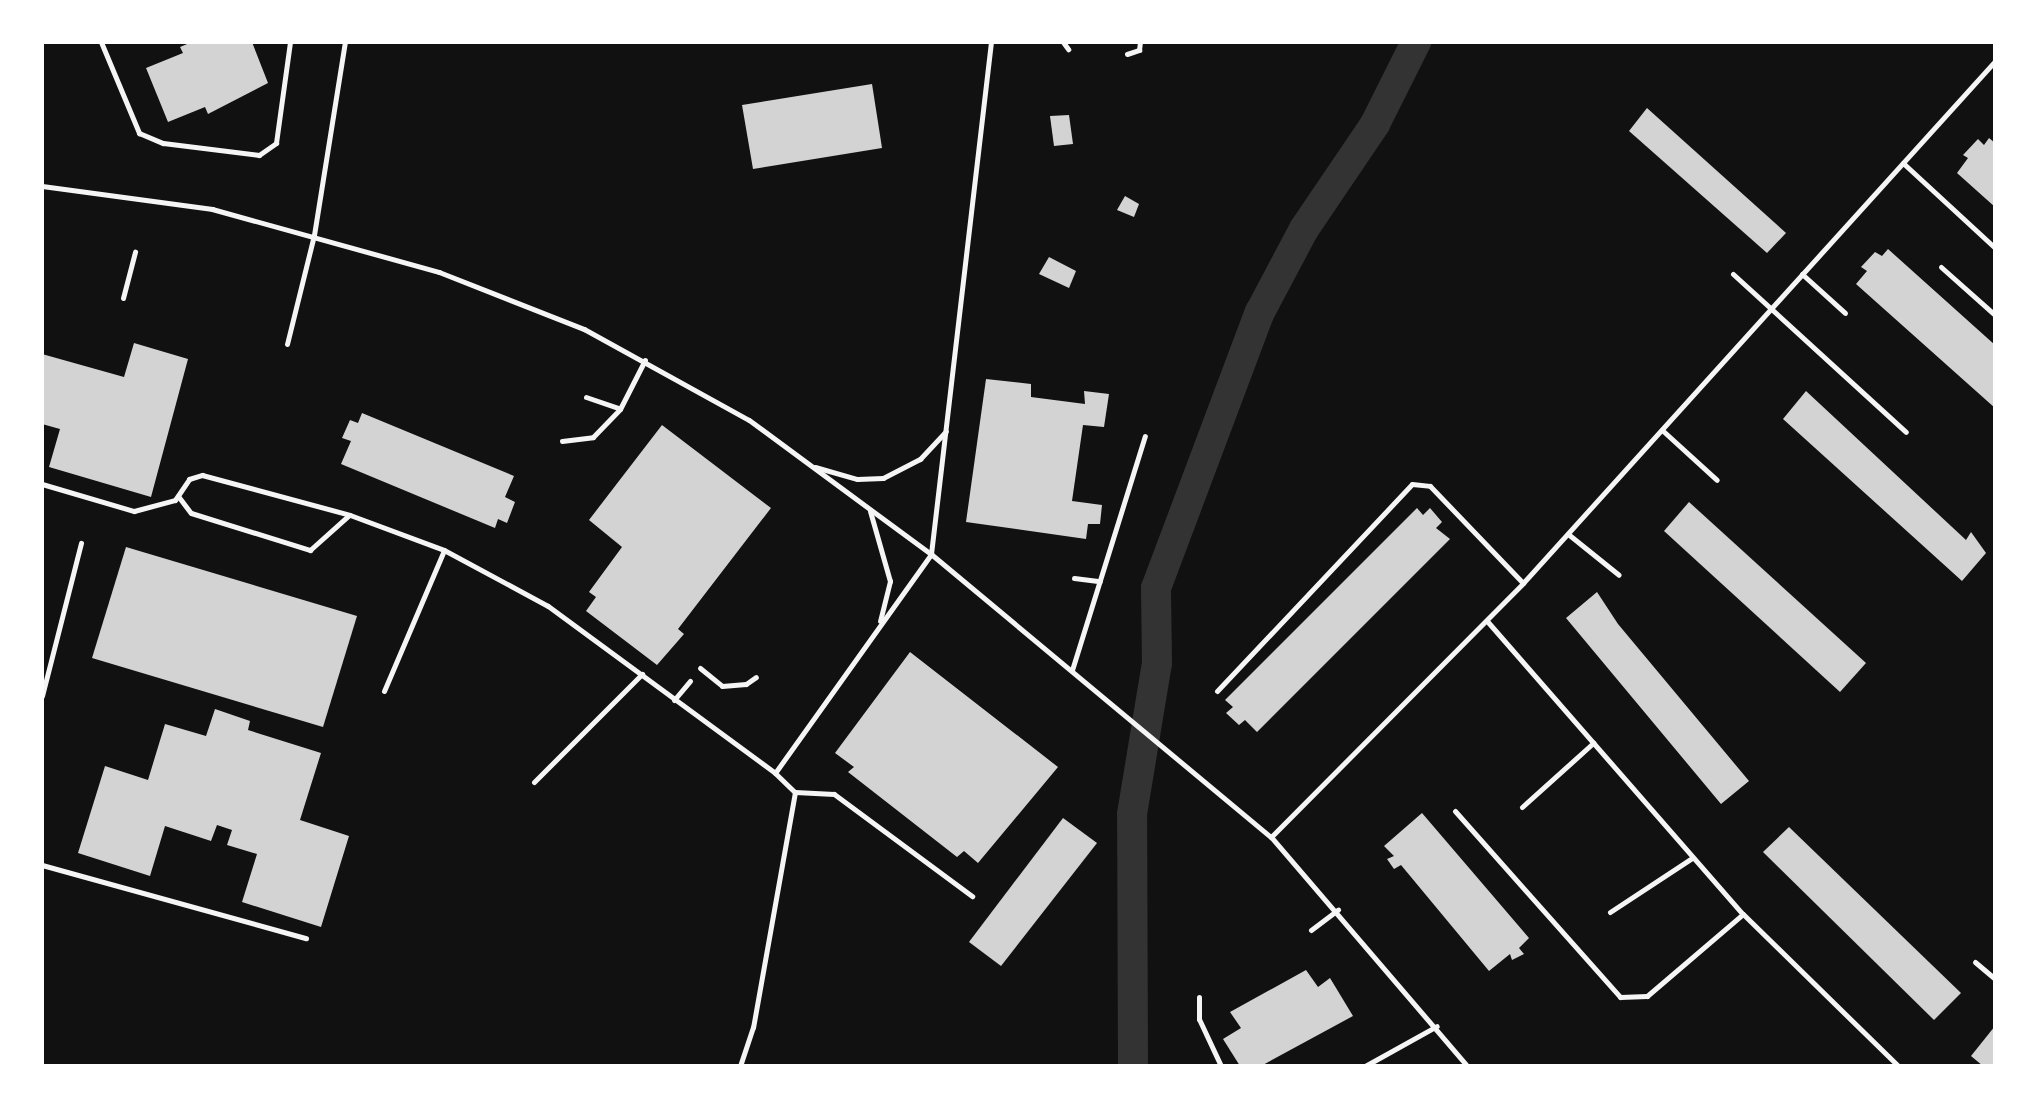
<!DOCTYPE html>
<style>
body{margin:0}
#map{position:relative;width:2037px;height:1108px;overflow:hidden;background:#111;font-family:"PT Sans",sans-serif}
div>[style]{position:absolute}
[style*='--x']{left:calc(var(--x)*1px);top:calc(var(--y)*1px);width:calc(var(--w)*1px);rotate:calc(var(--a)*1deg)}
.river>*{height:30px;margin:-15px;padding:0 15px;transform-origin:15px;border-radius:15px;background:#333}
.building>*{inset:0;background:#d3d3d3}
.service>*{height:5px;margin:-2.5px;padding:0 2.5px;transform-origin:2.5px;border-radius:2.5px;background:#f5f5f5}
span{translate:-50% -50%;white-space:nowrap;text-align:center;line-height:1.15;-webkit-text-stroke:8px #fff;paint-order:stroke}
.frame{position:absolute;inset:0;border:44px solid #fff;pointer-events:none}
</style>
<div id="map">
<div class="river">
<i style="--x:1133;--y:1066;--w:252;--a:-90.2"></i>
<i style="--x:1132;--y:814;--w:153;--a:-80.6"></i>
<i style="--x:1157;--y:663;--w:75;--a:-90.8"></i>
<i style="--x:1156;--y:588;--w:295;--a:-69.4"></i>
<i style="--x:1260;--y:312;--w:94;--a:-62.1"></i>
<i style="--x:1304;--y:229;--w:127;--a:-55.9"></i>
<i style="--x:1375;--y:124;--w:92;--a:-63.4"></i>
</div>
<div class="building">
<i style="clip-path:polygon(192px 42px,252px 42px,268px 83px,208px 114px,205px 107px,168px 122px,146px 68px,183px 53px,180px 47px)"></i>
<i style="clip-path:polygon(872px 84px,882px 148px,753px 169px,742px 105px)"></i>
<i style="clip-path:polygon(1647px 108px,1786px 233px,1767px 253px,1629px 131px)"></i>
<i style="clip-path:polygon(1069px 115px,1073px 144px,1054px 146px,1050px 116px)"></i>
<i style="clip-path:polygon(1989px 138px,1995px 143px,1995px 207px,1957px 173px,1968px 158px,1963px 155px,1978px 139px,1984px 145px)"></i>
<i style="clip-path:polygon(1125px 196px,1139px 204px,1134px 217px,1117px 210px)"></i>
<i style="clip-path:polygon(1888px 249px,1995px 345px,1995px 408px,1856px 284px,1867px 271px,1861px 267px,1875px 252px,1882px 256px)"></i>
<i style="clip-path:polygon(1049px 257px,1076px 271px,1069px 288px,1039px 274px)"></i>
<i style="clip-path:polygon(134px 343px,188px 359px,151px 497px,49px 467px,60px 429px,42px 424px,42px 354px,124px 377px)"></i>
<i style="clip-path:polygon(986px 379px,1031px 384px,1031px 397px,1085px 404px,1084px 391px,1109px 394px,1104px 427px,1083px 425px,1072px 501px,1102px 505px,1100px 524px,1088px 524px,1086px 539px,966px 522px)"></i>
<i style="clip-path:polygon(1806px 391px,1966px 540px,1971px 532px,1986px 553px,1962px 581px,1783px 419px)"></i>
<i style="clip-path:polygon(362px 413px,514px 476px,505px 497px,515px 502px,507px 523px,498px 519px,495px 528px,341px 464px,351px 441px,342px 438px,350px 420px,358px 423px)"></i>
<i style="clip-path:polygon(662px 425px,771px 508px,678px 629px,684px 634px,657px 665px,586px 611px,596px 597px,589px 592px,622px 547px,589px 520px)"></i>
<i style="clip-path:polygon(1689px 502px,1866px 663px,1840px 692px,1664px 531px)"></i>
<i style="clip-path:polygon(1417px 508px,1423px 515px,1430px 508px,1442px 522px,1436px 528px,1450px 539px,1257px 732px,1245px 720px,1239px 725px,1226px 713px,1233px 707px,1225px 700px)"></i>
<i style="clip-path:polygon(126px 547px,357px 616px,323px 727px,92px 658px)"></i>
<i style="clip-path:polygon(1597px 592px,1618px 624px,1749px 781px,1721px 804px,1566px 618px)"></i>
<i style="clip-path:polygon(910px 652px,1058px 767px,978px 863px,964px 851px,957px 857px,848px 772px,854px 767px,835px 753px)"></i>
<i style="clip-path:polygon(215px 709px,250px 721px,248px 730px,321px 753px,300px 820px,349px 836px,321px 927px,242px 902px,257px 854px,227px 845px,232px 830px,217px 825px,211px 841px,165px 826px,150px 876px,78px 853px,105px 766px,148px 780px,165px 724px,206px 736px)"></i>
<i style="clip-path:polygon(1422px 813px,1529px 938px,1519px 948px,1524px 954px,1512px 960px,1510px 954px,1489px 971px,1401px 865px,1394px 869px,1387px 859px,1394px 856px,1384px 846px)"></i>
<i style="clip-path:polygon(1063px 818px,1097px 843px,1001px 966px,969px 942px)"></i>
<i style="clip-path:polygon(1789px 827px,1961px 993px,1934px 1020px,1763px 852px)"></i>
<i style="clip-path:polygon(1306px 970px,1318px 987px,1330px 978px,1353px 1016px,1261px 1066px,1240px 1066px,1223px 1039px,1241px 1028px,1230px 1012px)"></i>
<i style="clip-path:polygon(1995px 1026px,1995px 1066px,1983px 1066px,1971px 1056px)"></i>
</div>
<div class="service">
<i style="--x:101;--y:42;--w:99;--a:67.3"></i>
<i style="--x:139;--y:133;--w:26;--a:23"></i>
<i style="--x:163;--y:143;--w:97;--a:7.1"></i>
<i style="--x:259;--y:155;--w:21;--a:-35"></i>
<i style="--x:276;--y:143;--w:102;--a:-82.1"></i>
<i style="--x:1063;--y:42;--w:9;--a:54"></i>
<i style="--x:1127;--y:54;--w:13;--a:-18"></i>
<i style="--x:1139;--y:50;--w:8;--a:-83"></i>
<i style="--x:1903;--y:163;--w:125;--a:42.7"></i>
<i style="--x:42;--y:186;--w:172;--a:7.7"></i>
<i style="--x:212;--y:209;--w:236;--a:15.5"></i>
<i style="--x:439;--y:272;--w:156;--a:21.5"></i>
<i style="--x:584;--y:329;--w:188;--a:28.9"></i>
<i style="--x:749;--y:420;--w:226;--a:36.4"></i>
<i style="--x:931;--y:554;--w:442;--a:39.8"></i>
<i style="--x:1271;--y:837;--w:301;--a:49.4"></i>
<i style="--x:1941;--y:267;--w:72;--a:41.6"></i>
<i style="--x:1733;--y:274;--w:234;--a:42.4"></i>
<i style="--x:1802;--y:274;--w:58;--a:42.2"></i>
<i style="--x:123;--y:298;--w:48;--a:-75.4"></i>
<i style="--x:287;--y:344;--w:112;--a:-76.1"></i>
<i style="--x:314;--y:235;--w:195;--a:-80.9"></i>
<i style="--x:586;--y:397;--w:36;--a:19"></i>
<i style="--x:1662;--y:430;--w:74;--a:42.3"></i>
<i style="--x:562;--y:441;--w:31;--a:-7"></i>
<i style="--x:593;--y:437;--w:39;--a:-46"></i>
<i style="--x:620;--y:409;--w:55;--a:-63"></i>
<i style="--x:815;--y:467;--w:44;--a:15.9"></i>
<i style="--x:857;--y:479;--w:26;--a:-2"></i>
<i style="--x:883;--y:478;--w:42;--a:-27.2"></i>
<i style="--x:920;--y:459;--w:38;--a:-47"></i>
<i style="--x:42;--y:484;--w:96;--a:16.4"></i>
<i style="--x:134;--y:511;--w:42;--a:-15"></i>
<i style="--x:175;--y:500;--w:25;--a:-56"></i>
<i style="--x:189;--y:479;--w:14;--a:-17"></i>
<i style="--x:202;--y:475;--w:153;--a:15.1"></i>
<i style="--x:350;--y:515;--w:100;--a:20.4"></i>
<i style="--x:444;--y:550;--w:118;--a:28.3"></i>
<i style="--x:548;--y:606;--w:282;--a:36.3"></i>
<i style="--x:775;--y:773;--w:28;--a:44"></i>
<i style="--x:795;--y:792;--w:239;--a:100.1"></i>
<i style="--x:753;--y:1027;--w:41;--a:108.4"></i>
<i style="--x:178;--y:496;--w:21;--a:53"></i>
<i style="--x:191;--y:513;--w:125;--a:17.3"></i>
<i style="--x:310;--y:550;--w:52;--a:-41.9"></i>
<i style="--x:870;--y:511;--w:73;--a:74.1"></i>
<i style="--x:890;--y:581;--w:41;--a:104"></i>
<i style="--x:1568;--y:534;--w:65;--a:38.8"></i>
<i style="--x:1074;--y:578;--w:26;--a:7"></i>
<i style="--x:1487;--y:621;--w:389;--a:48.9"></i>
<i style="--x:1743;--y:914;--w:217;--a:44.4"></i>
<i style="--x:700;--y:668;--w:28;--a:39"></i>
<i style="--x:722;--y:686;--w:24;--a:-5"></i>
<i style="--x:746;--y:684;--w:12;--a:-35"></i>
<i style="--x:1072;--y:670;--w:245;--a:-72.7"></i>
<i style="--x:384;--y:691;--w:153;--a:-66.9"></i>
<i style="--x:1217;--y:691;--w:284;--a:-46.7"></i>
<i style="--x:1412;--y:484;--w:18;--a:6"></i>
<i style="--x:1430;--y:486;--w:134;--a:46.2"></i>
<i style="--x:42;--y:696;--w:158;--a:-75.7"></i>
<i style="--x:674;--y:700;--w:25;--a:-50"></i>
<i style="--x:775;--y:773;--w:269;--a:-54.5"></i>
<i style="--x:931;--y:554;--w:516;--a:-83.32"></i>
<i style="--x:534;--y:782;--w:153;--a:-45"></i>
<i style="--x:795;--y:792;--w:39;--a:3"></i>
<i style="--x:834;--y:794;--w:172;--a:36.5"></i>
<i style="--x:1522;--y:807;--w:96;--a:-42"></i>
<i style="--x:1455;--y:811;--w:249;--a:48.4"></i>
<i style="--x:1620;--y:997;--w:27;--a:-2"></i>
<i style="--x:1647;--y:996;--w:126;--a:-40.5"></i>
<i style="--x:1271;--y:837;--w:358;--a:-45.2"></i>
<i style="--x:1523;--y:583;--w:704;--a:-47.88"></i>
<i style="--x:42;--y:865;--w:274;--a:15.5"></i>
<i style="--x:1610;--y:912;--w:98;--a:-33.4"></i>
<i style="--x:1311;--y:930;--w:34;--a:-37"></i>
<i style="--x:1975;--y:962;--w:26;--a:40"></i>
<i style="--x:1199;--y:997;--w:22;--a:90"></i>
<i style="--x:1199;--y:1019;--w:52;--a:64.9"></i>
<i style="--x:1365;--y:1066;--w:82;--a:-29.1"></i>
</div>
<div class="frame"></div>
</div>
